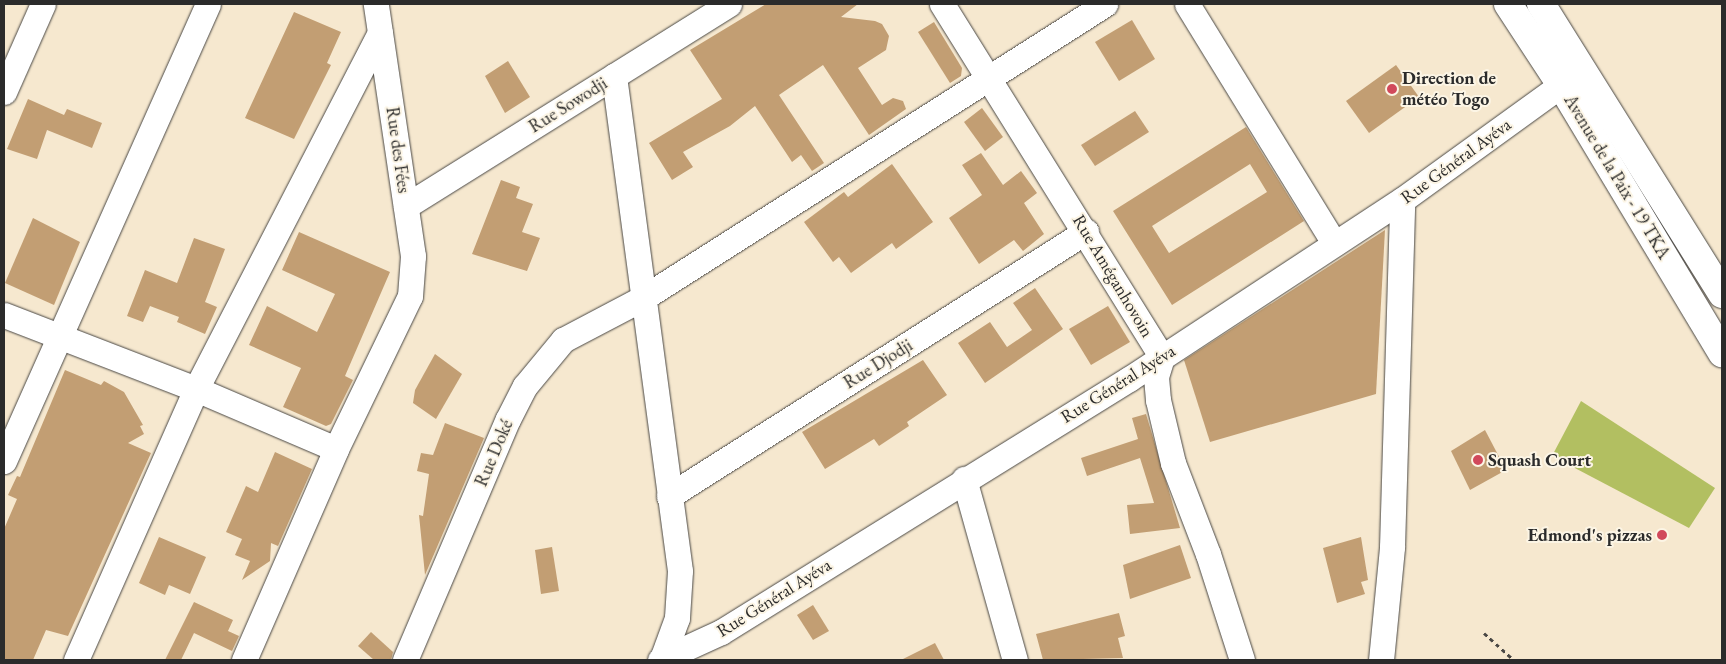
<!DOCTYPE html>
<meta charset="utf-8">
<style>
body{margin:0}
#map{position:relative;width:1726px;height:664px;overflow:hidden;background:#f6e8cf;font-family:"EB Garamond",serif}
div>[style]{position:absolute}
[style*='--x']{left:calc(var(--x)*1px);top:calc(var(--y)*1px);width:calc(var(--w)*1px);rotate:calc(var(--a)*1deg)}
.green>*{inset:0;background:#b2bf61}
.building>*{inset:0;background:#c29e73}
.path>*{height:3px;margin-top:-1.5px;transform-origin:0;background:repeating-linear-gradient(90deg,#494744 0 4px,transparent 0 8px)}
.roads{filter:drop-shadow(0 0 1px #494744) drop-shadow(0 0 1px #494744)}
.minor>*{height:25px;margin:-12.5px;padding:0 12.5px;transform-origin:12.5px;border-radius:12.5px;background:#fff}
.major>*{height:28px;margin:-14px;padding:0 14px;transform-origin:14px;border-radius:14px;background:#fff}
.dots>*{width:14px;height:14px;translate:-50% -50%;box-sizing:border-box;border:2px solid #fcf5e5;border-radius:50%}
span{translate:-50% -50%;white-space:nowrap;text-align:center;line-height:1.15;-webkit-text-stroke:4px #fcf5e5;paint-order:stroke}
.poi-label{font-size:18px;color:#2b2b2b;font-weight:700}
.left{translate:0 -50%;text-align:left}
.right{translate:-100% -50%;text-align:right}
.street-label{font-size:18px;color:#2b2b2b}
.frame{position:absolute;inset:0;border:5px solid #2b2b2b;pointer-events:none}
</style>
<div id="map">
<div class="green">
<i style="clip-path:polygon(1581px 401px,1715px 488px,1689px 528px,1552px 456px)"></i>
</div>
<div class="building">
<i style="clip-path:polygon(766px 4px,858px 4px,841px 17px,875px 21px,882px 24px,889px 36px,886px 50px,858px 68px,882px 105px,893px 98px,903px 101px,906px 109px,869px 135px,823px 65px,779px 95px,824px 163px,812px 171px,801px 155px,792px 162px,755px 106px,730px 126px,683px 152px,693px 167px,672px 180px,649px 143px,722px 99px,690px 50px)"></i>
<i style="clip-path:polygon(294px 12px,341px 32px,327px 63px,331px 65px,294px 139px,245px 118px)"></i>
<i style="clip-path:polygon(1132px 20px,1155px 59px,1119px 81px,1095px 42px)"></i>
<i style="clip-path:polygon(934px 22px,962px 68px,961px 76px,950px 83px,918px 32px)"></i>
<i style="clip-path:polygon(508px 61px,530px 97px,505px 113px,485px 76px)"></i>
<i style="clip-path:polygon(1396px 65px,1419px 97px,1369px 133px,1346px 101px)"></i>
<i style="clip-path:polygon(28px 99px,64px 115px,67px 109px,102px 123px,92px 148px,47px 130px,37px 159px,7px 149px)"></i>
<i style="clip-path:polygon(982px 108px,1003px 137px,985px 151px,964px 122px)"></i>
<i style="clip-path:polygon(1135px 111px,1149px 132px,1095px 166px,1081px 145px)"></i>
<i style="clip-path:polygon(evenodd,1246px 127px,1304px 221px,1172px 305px,1113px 211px,1246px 127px,1250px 164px,1267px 192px,1169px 253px,1152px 226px,1250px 164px)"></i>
<i style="clip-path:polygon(981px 153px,1003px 185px,1021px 171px,1037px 193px,1024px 203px,1044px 234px,1023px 251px,1014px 240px,979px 264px,949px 218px,982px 195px,962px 165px)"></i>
<i style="clip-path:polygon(892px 164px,933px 222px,896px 249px,892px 243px,851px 273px,839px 257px,833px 262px,804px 222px,844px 192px,848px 197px)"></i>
<i style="clip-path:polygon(501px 180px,520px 187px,516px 198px,533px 204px,522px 232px,540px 238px,527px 271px,472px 254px)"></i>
<i style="clip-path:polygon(33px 218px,80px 242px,54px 305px,5px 283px)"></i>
<i style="clip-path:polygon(1385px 230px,1376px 394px,1210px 442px,1184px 360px)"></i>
<i style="clip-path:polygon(299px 232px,390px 272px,345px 376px,353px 380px,331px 424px,326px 426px,283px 407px,301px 368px,249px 345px,267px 306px,317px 332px,335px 294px,282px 270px)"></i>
<i style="clip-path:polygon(194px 238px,225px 249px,205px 302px,217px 307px,205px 334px,177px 322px,179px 317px,150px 306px,143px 322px,127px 316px,145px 270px,177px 283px)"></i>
<i style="clip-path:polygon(1035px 288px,1063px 329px,985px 383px,958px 343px,990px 322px,1007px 347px,1032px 330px,1013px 303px)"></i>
<i style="clip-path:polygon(1108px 306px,1130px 342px,1091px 365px,1069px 329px)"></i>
<i style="clip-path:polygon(435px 354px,462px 374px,436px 419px,413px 403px,415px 390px)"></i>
<i style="clip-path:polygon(923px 360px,947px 395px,907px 422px,909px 426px,879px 446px,874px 439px,825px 469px,802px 432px)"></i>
<i style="clip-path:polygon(65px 370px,101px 385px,104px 381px,124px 392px,143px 425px,140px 426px,144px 434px,128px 443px,151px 453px,68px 636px,46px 630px,33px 660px,4px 660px,4px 529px,17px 499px,8px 495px,17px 476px,20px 477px)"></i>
<i style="clip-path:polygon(1146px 414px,1180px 528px,1130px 534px,1127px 505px,1154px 503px,1140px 458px,1087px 476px,1081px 458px,1138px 439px,1132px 418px)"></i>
<i style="clip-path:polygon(445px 423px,484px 438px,425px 575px,419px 515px,423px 516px,429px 474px,417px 471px,421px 453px,433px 455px)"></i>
<i style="clip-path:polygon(1485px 430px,1506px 470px,1470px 490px,1451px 451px)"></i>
<i style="clip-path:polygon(275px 452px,312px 469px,278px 546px,271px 543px,270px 561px,242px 580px,250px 561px,235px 555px,242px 539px,226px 532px,246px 486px,258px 492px)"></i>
<i style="clip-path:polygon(159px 537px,206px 557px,190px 594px,169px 585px,165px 595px,139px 583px)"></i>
<i style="clip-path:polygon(1361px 537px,1368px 580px,1361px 582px,1365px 594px,1337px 603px,1323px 548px)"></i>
<i style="clip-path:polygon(1180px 545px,1191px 578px,1130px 599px,1123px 565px)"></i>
<i style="clip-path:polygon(552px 547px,559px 591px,541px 594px,535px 550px)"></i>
<i style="clip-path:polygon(194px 602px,233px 620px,228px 631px,239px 636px,232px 651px,194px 633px,181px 660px,165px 660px)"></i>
<i style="clip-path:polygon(813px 605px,829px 631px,813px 640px,797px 615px)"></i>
<i style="clip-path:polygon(1119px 613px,1125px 636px,1118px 638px,1123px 658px,1043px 660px,1036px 634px)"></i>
<i style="clip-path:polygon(371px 632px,393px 652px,391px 660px,374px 660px,358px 646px)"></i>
<i style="clip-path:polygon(935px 643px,944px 660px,901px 660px)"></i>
</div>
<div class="path">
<i style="--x:1484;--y:633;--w:40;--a:42"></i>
</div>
<div class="roads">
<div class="minor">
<i style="--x:942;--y:4;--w:416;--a:58.1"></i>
<i style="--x:1162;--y:357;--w:21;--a:107"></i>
<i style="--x:1156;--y:377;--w:23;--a:85"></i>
<i style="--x:1158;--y:400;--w:65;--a:76.6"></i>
<i style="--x:1173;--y:463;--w:97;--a:69"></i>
<i style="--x:1208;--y:554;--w:111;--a:72.2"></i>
<i style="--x:1187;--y:4;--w:281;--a:58.4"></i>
<i style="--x:614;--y:76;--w:499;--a:82.4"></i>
<i style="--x:680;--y:571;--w:47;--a:93.7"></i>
<i style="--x:677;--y:618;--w:44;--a:110.1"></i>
<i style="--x:4;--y:92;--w:96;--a:-66.1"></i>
<i style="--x:406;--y:206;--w:381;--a:-32"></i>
<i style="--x:4;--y:315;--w:206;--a:21.1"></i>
<i style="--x:196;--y:389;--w:152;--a:23.2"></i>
<i style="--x:4;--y:461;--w:500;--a:-65.94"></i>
<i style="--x:964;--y:479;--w:188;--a:74.3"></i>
<i style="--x:669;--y:496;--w:494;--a:-32.4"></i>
<i style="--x:76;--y:660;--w:296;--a:-66.1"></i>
<i style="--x:196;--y:389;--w:401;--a:-62.7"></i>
<i style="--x:244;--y:660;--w:230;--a:-66.4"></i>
<i style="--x:336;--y:449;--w:170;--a:-64.2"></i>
<i style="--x:410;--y:296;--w:40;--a:-85.7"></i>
<i style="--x:413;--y:256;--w:255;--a:-98.4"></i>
<i style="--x:405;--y:660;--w:262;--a:-66.9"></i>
<i style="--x:508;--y:419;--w:37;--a:-63"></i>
<i style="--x:525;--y:386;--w:60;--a:-50.4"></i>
<i style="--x:563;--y:340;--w:90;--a:-27.7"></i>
<i style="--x:643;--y:298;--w:548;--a:-32.47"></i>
<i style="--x:660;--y:660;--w:67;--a:-24.7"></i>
<i style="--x:721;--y:632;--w:480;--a:-31.8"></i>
<i style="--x:1129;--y:379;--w:326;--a:-33.3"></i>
<i style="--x:1402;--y:200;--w:196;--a:-35.9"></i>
<i style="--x:1381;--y:660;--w:114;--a:-84.4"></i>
<i style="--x:1392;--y:547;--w:347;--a:-88.3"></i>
</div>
<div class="major">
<i style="--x:1508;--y:4;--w:97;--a:56.8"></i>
<i style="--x:1561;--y:85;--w:313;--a:59"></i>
<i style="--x:1541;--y:4;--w:342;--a:58"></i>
</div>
</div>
<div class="dots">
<i style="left:1392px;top:89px;background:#d1495b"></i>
<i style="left:1478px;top:460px;background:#d1495b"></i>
<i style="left:1662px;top:535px;background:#d1495b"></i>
</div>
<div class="poi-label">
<span class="left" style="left:1402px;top:89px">Direction de<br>météo Togo</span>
<span class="left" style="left:1488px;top:460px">Squash Court</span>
<span class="right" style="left:1652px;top:535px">Edmond's pizzas</span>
</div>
<div class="street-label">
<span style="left:568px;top:105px;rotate:-32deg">Rue Sowodji</span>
<span style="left:398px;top:150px;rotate:82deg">Rue des Fées</span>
<span style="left:1456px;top:161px;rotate:-36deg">Rue Général Ayéva</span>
<span style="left:1617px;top:177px;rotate:59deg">Avenue de la Paix - 19 TKA</span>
<span style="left:1113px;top:276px;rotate:59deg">Rue Améganhovoin</span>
<span style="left:878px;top:364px;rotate:-32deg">Rue Djodji</span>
<span style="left:1118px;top:384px;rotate:-32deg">Rue Général Ayéva</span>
<span style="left:494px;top:453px;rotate:-67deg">Rue Doké</span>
<span style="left:774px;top:598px;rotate:-32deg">Rue Général Ayéva</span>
</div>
<div class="frame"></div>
</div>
